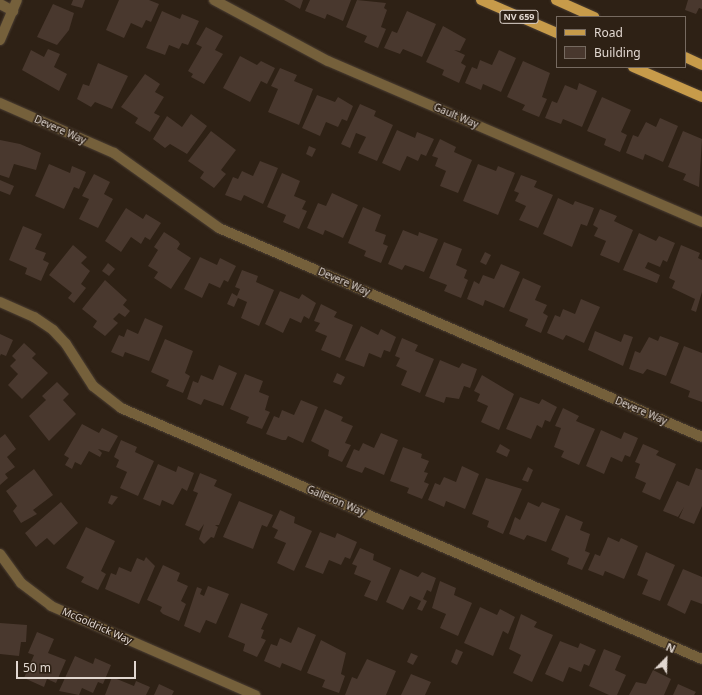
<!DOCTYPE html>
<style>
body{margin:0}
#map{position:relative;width:702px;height:695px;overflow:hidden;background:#2e2115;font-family:"Noto Sans",sans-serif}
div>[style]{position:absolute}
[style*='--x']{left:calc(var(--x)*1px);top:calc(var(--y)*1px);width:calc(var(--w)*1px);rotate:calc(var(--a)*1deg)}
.building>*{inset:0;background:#49382e}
.roads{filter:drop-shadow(0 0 1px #4b3e33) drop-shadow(0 0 1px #4b3e33)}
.minor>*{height:10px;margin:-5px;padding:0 5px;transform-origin:5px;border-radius:5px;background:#75603b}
.major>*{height:10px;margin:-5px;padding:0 5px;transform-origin:5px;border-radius:5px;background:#c79b4a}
span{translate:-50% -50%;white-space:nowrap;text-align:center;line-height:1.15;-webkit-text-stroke:3px #2e2115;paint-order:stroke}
.shield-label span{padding:1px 3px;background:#2e2115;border:1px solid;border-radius:3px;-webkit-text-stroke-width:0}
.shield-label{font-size:9px;color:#e1d7d0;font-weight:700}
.street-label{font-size:10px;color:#e1d7d0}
.legend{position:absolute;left:556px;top:16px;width:130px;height:52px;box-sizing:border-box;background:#2e2115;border:1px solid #766a60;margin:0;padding:5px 7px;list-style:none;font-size:12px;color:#e1d7d0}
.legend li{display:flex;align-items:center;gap:8px;height:20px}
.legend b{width:20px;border:1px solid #766a60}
.north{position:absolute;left:646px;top:639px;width:40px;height:40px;-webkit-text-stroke:3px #2e2115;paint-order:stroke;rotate:23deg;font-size:11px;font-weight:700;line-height:16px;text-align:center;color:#e1d7d0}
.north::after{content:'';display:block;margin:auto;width:14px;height:18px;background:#e1d7d0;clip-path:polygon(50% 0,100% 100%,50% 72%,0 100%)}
.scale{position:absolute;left:16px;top:661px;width:120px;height:18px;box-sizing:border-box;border:2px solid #e1d7d0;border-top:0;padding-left:5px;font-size:12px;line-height:14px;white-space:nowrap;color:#e1d7d0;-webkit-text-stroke:3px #2e2115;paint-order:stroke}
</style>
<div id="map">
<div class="building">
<i style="clip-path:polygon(73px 0,85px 0,82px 8px,71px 5px)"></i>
<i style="clip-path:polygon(119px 0,149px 0,159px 4px,151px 22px,146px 20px,142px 28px,131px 23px,124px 38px,106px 30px)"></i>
<i style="clip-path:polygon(284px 0,303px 0,300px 9px)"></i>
<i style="clip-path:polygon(310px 0,351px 0,343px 21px,327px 14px,325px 19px,305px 11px)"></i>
<i style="clip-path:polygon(357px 0,386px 3px,384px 8px,387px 10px,381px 27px,386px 29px,378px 48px,364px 42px,367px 36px,346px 27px)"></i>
<i style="clip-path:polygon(688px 0,702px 0,702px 9px,699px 8px,696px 14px,685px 10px)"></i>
<i style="clip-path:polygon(53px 4px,74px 13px,69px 30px,57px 45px,37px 37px)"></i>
<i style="clip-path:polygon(162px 11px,180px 19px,182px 14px,199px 21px,188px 45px,182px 43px,179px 49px,169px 45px,165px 55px,146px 48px)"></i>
<i style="clip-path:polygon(407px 11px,436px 24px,422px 57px,403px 49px,400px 54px,384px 48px,392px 31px,397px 33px)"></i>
<i style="clip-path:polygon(443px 26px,466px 39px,460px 51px,454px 50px,465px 55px,461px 63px,466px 66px,459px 83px,442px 75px,444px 70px,426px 62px)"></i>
<i style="clip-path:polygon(206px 27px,223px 36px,215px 50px,223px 54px,204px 84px,191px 77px,193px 74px,188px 71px,202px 47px,196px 44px)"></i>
<i style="clip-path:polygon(48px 49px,60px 54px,54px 67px,67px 74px,59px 91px,22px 70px,31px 50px,44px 57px)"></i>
<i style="clip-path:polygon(499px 50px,516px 58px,501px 92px,483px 84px,481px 90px,465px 83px,472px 67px,477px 69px,480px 60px,492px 65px)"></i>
<i style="clip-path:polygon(240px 56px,257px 65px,261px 61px,275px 68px,267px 84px,261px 81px,250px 102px,223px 88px)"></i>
<i style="clip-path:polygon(523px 61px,550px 73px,542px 97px,547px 99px,539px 117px,522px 110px,525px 105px,507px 97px)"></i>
<i style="clip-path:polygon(98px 63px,128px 76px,112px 109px,95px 102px,91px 107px,77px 99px,83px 84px,89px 86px)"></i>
<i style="clip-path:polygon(280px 68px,297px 75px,294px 81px,313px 89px,299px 125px,268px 112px,278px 89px,271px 86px)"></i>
<i style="clip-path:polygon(145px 74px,160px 84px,155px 92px,164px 97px,154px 113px,160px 116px,150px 132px,135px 123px,138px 118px,121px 107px)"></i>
<i style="clip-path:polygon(579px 83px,597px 91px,582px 127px,563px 119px,561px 124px,545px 118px,552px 101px,557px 103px,565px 85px,577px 90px)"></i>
<i style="clip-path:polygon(317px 95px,335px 102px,338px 97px,353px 106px,347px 121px,342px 119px,338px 127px,326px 122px,320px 136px,302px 128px)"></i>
<i style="clip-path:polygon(602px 97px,631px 110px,621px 132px,627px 135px,620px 152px,604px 145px,606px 139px,587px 131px)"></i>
<i style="clip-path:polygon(360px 104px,376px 111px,374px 116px,393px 125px,377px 161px,358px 153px,366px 137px,356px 133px,350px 148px,341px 144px)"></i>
<i style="clip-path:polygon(191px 114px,207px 126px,187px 154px,170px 144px,165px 148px,153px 139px,167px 116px,182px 127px)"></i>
<i style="clip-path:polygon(660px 118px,678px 126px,663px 162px,645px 154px,643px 160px,626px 153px,633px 135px,638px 137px,646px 122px,656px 127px)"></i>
<i style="clip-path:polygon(397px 130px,415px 138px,417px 132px,434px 139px,426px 156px,421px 154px,418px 161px,407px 156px,400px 171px,382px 163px)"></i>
<i style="clip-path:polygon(211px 131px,236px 150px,221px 170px,226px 174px,214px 188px,200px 178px,204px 172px,188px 161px)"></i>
<i style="clip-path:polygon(683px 131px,702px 139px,699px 187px,683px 180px,686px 174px,668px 167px)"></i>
<i style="clip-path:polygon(440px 139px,456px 147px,454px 152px,472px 160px,458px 193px,440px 186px,446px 171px,435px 166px,438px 158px,432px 156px)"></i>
<i style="clip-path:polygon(0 140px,20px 144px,41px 153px,36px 170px,14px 164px,9px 178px,0 175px)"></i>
<i style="clip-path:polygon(309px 146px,316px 149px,312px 157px,306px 154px)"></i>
<i style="clip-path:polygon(260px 161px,278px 168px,263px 204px,244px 195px,241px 201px,225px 195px,233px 177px,238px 179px,242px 171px,253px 176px)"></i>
<i style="clip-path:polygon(49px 164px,70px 173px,72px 166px,86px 172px,79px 189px,74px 187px,64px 209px,35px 196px)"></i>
<i style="clip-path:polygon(478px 164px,496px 171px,498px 166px,515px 173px,498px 215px,463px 201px)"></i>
<i style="clip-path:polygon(282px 173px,300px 181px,294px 196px,306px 201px,302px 209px,307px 211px,299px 229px,283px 222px,286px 215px,267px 207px)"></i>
<i style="clip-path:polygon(94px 174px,110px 182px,104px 194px,113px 199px,98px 228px,79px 219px,89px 199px,82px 196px)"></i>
<i style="clip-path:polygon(521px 175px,537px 181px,534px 187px,553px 195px,538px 228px,519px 220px,526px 206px,515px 201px,519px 193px,514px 191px)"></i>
<i style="clip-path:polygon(0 180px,14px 186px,10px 195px,0 191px)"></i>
<i style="clip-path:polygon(332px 193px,358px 205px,343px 238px,325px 230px,323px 235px,307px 228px,318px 203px,326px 206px)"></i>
<i style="clip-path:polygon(558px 198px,573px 205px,575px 201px,594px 208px,587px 226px,581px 224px,572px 247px,543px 234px)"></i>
<i style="clip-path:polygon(363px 207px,381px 215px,375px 231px,386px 235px,383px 244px,388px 246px,381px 263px,364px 256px,366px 251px,348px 243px)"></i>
<i style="clip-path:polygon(126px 208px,143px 219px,146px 214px,161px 223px,150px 240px,145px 237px,141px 244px,131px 237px,121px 252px,105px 241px)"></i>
<i style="clip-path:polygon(600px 209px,617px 216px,614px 221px,633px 230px,619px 263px,600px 255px,606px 241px,594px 236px,598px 228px,593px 225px)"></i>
<i style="clip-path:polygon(23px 226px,42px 234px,35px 249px,46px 253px,43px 260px,49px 263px,41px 281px,25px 274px,27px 268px,9px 260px)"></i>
<i style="clip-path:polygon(403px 230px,418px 236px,419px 232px,438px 239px,424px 272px,405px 265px,402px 270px,388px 264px)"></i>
<i style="clip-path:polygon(164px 232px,178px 241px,180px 244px,177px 249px,191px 258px,171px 289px,154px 278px,158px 272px,148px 266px,158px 250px,154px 247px)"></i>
<i style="clip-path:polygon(639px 233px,656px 241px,659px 236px,675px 243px,667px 262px,663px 260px,660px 267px,648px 262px,645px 268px,660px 275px,657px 283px,623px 270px)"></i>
<i style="clip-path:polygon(444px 242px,462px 249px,456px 265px,467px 270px,464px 278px,468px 280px,461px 298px,444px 291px,447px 285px,429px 278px)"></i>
<i style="clip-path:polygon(73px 245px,87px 257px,81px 263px,90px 271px,81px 284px,86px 288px,74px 303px,68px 298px,72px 293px,49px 275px)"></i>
<i style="clip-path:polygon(681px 245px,700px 253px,698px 258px,702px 260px,702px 292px,696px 312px,691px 310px,695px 299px,672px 288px,675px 281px,669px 278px)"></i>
<i style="clip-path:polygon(485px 252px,491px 255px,486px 265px,480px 262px)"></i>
<i style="clip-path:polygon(200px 257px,217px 265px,220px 258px,236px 266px,228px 282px,224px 280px,220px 288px,209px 283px,202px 298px,184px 289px)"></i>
<i style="clip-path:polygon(108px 263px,115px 269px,109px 276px,102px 271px)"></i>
<i style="clip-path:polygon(501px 264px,520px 272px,504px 308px,485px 300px,483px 306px,467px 299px,474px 281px,479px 284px,483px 275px,494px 279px)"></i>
<i style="clip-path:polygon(242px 270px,258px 276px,256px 282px,274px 290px,259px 326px,241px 318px,247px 302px,238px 298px,234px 307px,227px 304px,232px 293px,237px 296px,240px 289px,235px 287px)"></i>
<i style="clip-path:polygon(523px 278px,541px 286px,535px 300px,547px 305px,543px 313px,548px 316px,541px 333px,525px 326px,528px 319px,509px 311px)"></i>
<i style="clip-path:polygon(105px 280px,127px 300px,123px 305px,130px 311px,125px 317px,119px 313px,113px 319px,118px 323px,105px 336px,93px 327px,97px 321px,82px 309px)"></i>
<i style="clip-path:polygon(280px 291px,299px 299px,302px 294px,316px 303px,309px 319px,304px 316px,301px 323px,290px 318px,283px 333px,265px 324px)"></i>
<i style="clip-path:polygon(581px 299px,600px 307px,584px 343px,566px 335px,563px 340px,547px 333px,555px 315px,560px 317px,563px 309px,575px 314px)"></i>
<i style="clip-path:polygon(321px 304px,337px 312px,334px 317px,353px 325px,340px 358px,321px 350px,327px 336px,315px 331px,320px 323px,314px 321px)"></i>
<i style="clip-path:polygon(145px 318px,163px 326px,149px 361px,125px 352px,123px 357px,111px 352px,119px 335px,124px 337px,127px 329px,138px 334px)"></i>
<i style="clip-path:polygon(361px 326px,378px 335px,381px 329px,396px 337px,390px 352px,384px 350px,381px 358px,369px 353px,364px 367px,345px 360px)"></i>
<i style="clip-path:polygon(595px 331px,621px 342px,624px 334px,633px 337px,623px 366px,588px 350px)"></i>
<i style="clip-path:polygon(0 334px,13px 340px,6px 356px,1px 354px,0 356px)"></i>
<i style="clip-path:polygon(660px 336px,679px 343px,666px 376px,647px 369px,643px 374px,629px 369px,635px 351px,640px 353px,649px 337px,658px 341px)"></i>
<i style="clip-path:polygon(402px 338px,418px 345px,415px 351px,434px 359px,420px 393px,401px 385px,407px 371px,396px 366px,400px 358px,395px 356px)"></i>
<i style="clip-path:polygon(165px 339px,193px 351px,185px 373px,190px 376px,183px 393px,166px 386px,169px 380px,151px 372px)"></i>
<i style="clip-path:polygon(24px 343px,36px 354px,32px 358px,48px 373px,22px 399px,8px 385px,18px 374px,10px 366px,16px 360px,12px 356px)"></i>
<i style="clip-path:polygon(684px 346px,702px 353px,702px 402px,688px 397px,690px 391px,670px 383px)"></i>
<i style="clip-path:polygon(440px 360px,459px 368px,462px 363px,477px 369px,470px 388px,464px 386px,459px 399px,446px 397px,444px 403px,425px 396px)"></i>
<i style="clip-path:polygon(219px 365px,237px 373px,223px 406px,204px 399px,201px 405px,187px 399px,193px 381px,198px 383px,201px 375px,213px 380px)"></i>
<i style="clip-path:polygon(337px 373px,345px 377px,341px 385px,333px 382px)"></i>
<i style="clip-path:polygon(245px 374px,263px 381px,259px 392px,269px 396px,265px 410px,270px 412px,262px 429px,246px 423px,249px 417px,230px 409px)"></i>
<i style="clip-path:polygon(482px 375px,514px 394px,499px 430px,481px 422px,488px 406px,477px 401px,480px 394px,474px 391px)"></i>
<i style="clip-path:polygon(57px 382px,69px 394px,63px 400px,76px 414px,49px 441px,29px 416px,46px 400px,42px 396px)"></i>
<i style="clip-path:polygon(520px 397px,539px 404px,542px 399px,557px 407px,550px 422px,545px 420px,542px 428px,537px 425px,531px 439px,506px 429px)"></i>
<i style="clip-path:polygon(301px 400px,318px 407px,303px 443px,288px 436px,286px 440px,282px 440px,266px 434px,274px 416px,279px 418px,282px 410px,294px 415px)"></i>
<i style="clip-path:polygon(563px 408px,579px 416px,576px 421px,595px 429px,579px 465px,561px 457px,564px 451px,554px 447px,561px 428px,555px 426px)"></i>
<i style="clip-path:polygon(325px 409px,343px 417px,341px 421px,353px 426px,345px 443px,351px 445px,342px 462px,328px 456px,329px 450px,311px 441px)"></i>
<i style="clip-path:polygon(82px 424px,99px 433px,102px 428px,118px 436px,109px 452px,98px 449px,102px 453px,100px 457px,89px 451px,81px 465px,75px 462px,72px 469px,65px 465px,69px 458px,64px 455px)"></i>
<i style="clip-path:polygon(601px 430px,621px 439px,624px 432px,638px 438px,630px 457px,625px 455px,622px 462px,611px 457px,604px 474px,586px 466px)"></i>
<i style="clip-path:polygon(381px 433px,398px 440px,384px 475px,365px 467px,362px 473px,346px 467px,354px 449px,359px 451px,363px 443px,374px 448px)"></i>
<i style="clip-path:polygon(5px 434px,16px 449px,7px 457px,15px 467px,5px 474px,8px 478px,0 485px,0 438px)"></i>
<i style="clip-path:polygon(121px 440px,137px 447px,135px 452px,154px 461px,138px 496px,120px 488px,127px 472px,116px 467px,119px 460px,114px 457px)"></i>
<i style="clip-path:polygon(500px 444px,510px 450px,507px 457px,496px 452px)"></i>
<i style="clip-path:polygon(643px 444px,659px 451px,656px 455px,676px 464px,660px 500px,642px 492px,646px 483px,635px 478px,640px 464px,635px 462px)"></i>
<i style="clip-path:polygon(403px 447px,422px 454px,421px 458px,429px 461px,424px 472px,428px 473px,424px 482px,429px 484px,422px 499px,407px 493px,409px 488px,390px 481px)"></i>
<i style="clip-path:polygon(158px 464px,176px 472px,178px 466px,194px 473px,187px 491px,182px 488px,173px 505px,162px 500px,160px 506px,143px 499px)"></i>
<i style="clip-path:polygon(462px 466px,479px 474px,465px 509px,446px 501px,444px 507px,428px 500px,435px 483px,440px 485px,444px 477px,456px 482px)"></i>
<i style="clip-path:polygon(528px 467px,533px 470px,528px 482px,522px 480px)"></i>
<i style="clip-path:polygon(696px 468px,702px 470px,702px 506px,694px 524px,679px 518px,684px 507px,678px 517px,663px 511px,677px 481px,689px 486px)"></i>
<i style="clip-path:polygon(34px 469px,53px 495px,33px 510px,37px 514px,21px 523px,13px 511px,17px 506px,6px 491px)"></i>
<i style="clip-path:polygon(200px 473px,217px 480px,214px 486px,232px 494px,219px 525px,215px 525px,218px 527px,214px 538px,211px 537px,204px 544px,199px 539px,204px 524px,199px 531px,185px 525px,198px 493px,193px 491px)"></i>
<i style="clip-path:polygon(486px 478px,522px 489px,503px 534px,487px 527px,489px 521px,472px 514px)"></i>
<i style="clip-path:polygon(111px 495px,118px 497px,112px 505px,108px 503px)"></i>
<i style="clip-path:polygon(239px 501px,273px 515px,267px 527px,262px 525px,253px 549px,223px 537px)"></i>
<i style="clip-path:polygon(61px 502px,78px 523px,54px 545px,47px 538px,36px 547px,25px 533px)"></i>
<i style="clip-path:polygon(528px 502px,539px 507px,542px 502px,560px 509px,546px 542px,527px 535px,524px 540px,509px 534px,515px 517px,520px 520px)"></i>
<i style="clip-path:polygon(280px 510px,295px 517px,294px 523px,312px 531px,294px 571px,277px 563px,286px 543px,274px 538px,278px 530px,272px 527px)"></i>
<i style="clip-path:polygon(566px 515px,583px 522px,580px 530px,590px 534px,585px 551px,590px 553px,582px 570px,567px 564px,569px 558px,551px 550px)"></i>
<i style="clip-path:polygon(86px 527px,115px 541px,101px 571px,106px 574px,98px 590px,81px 582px,84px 577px,66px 568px)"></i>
<i style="clip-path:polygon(320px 532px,335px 538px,337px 533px,357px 542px,350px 559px,345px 557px,341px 565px,329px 560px,323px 574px,305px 567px)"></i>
<i style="clip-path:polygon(608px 537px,619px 542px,621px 538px,638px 546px,624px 579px,605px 571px,603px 576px,588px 570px,595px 554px,600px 556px)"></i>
<i style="clip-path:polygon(360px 548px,374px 554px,373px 560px,391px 568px,377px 601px,364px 596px,371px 581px,354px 574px,357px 566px,352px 564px)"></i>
<i style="clip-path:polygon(646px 552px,675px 565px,660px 601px,642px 594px,648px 580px,637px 575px)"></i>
<i style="clip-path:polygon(146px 557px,155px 566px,139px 604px,105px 589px,111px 573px,116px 575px,119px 567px,131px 572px,137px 558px,144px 561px)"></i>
<i style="clip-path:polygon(163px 565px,180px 573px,177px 581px,188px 586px,181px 601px,186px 604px,179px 621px,163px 614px,160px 611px,162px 607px,147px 600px)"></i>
<i style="clip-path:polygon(400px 569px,418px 577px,422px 572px,436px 578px,431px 592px,427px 590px,423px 599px,427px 601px,422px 611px,417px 609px,421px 601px,410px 596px,403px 610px,386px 602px)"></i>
<i style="clip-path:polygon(683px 569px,702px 577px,702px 604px,691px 600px,685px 614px,667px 605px)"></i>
<i style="clip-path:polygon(440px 581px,456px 588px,454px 595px,472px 603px,458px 636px,440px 628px,446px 614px,432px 608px)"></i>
<i style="clip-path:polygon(208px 586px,229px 594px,216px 624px,206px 620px,200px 633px,184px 626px,197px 587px,202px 589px,200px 594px,204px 596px)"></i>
<i style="clip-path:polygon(241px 603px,268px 614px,261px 629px,264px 630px,261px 638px,266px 640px,257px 657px,243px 651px,245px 644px,228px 637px)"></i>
<i style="clip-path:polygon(480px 607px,497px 615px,500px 609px,515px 617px,508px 634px,503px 631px,493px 656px,464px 643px)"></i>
<i style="clip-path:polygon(521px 614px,537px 622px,534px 627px,553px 635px,532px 682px,513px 673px,521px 655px,509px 649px)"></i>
<i style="clip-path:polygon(0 623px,27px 625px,26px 642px,21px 642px,19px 656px,0 654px)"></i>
<i style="clip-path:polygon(298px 627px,316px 635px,301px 671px,282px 663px,280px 668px,264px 661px,271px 644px,277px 646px,280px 638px,291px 643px)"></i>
<i style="clip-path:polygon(37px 632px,54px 639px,48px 653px,66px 660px,56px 683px,47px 679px,44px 687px,24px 678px,34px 655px,28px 653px)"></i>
<i style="clip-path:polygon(321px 640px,346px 653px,341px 674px,345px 676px,339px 693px,322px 687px,325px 680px,307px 673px)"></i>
<i style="clip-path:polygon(560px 641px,578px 648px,580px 643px,596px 650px,589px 666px,584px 664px,581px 672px,569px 667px,563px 682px,545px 674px)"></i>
<i style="clip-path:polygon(456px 649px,463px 652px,457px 665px,451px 662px)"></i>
<i style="clip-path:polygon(604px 649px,621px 656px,615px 670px,626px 675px,617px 695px,609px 695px,589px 686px)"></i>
<i style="clip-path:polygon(411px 653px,418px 656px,413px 665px,407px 662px)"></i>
<i style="clip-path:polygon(75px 656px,93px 664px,95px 658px,111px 665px,103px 684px,98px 682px,93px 693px,82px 688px,79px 695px,59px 691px)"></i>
<i style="clip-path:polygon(367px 659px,396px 671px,386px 695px,345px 695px,352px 677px,357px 679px)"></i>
<i style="clip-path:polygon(653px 670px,671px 679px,664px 695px,629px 695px,636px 682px,646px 684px)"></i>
<i style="clip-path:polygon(411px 674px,431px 682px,425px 695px,401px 695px)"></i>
<i style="clip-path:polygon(112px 677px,134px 686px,136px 681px,150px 687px,146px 695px,105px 695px)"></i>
<i style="clip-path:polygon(159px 684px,174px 691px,172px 695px,154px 695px)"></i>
<i style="clip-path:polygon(678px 684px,696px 692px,694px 695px,673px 695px)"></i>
</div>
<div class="roads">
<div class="minor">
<i style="--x:214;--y:0;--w:129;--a:28.2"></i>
<i style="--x:328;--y:61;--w:407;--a:23.3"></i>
<i style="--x:0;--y:4;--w:15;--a:28"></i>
<i style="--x:0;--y:40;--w:43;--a:-67"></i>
<i style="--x:0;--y:103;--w:124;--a:23.7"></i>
<i style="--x:114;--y:153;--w:129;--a:35.5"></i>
<i style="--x:219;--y:228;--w:526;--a:23.4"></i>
<i style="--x:0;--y:302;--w:37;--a:24"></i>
<i style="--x:34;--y:317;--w:23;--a:34"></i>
<i style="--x:53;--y:330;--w:19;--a:47"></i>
<i style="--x:66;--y:344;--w:50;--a:57.3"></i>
<i style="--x:93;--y:386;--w:36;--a:38"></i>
<i style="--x:121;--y:408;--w:633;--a:23.37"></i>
<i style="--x:0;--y:554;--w:36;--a:54"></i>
<i style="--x:21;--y:583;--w:38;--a:37"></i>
<i style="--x:51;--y:606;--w:223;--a:23.6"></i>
</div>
<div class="major">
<i style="--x:481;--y:0;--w:83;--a:23.5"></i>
<i style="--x:556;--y:0;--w:42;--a:24.1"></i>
<i style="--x:685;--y:57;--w:19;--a:25"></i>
<i style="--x:633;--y:67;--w:75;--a:23.5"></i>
</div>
</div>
<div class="shield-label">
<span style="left:519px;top:17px">NV 659</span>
</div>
<div class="street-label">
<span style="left:456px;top:116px;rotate:23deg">Gault Way</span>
<span style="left:60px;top:130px;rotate:24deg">Devere Way</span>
<span style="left:344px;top:282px;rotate:23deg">Devere Way</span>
<span style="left:641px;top:411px;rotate:23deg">Devere Way</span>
<span style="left:336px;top:501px;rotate:23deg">Galleron Way</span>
<span style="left:97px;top:626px;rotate:24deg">McGoldrick Way</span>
</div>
<ul class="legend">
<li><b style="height:5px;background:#c79b4a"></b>Road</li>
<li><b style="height:11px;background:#49382e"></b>Building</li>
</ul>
<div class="north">N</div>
<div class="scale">50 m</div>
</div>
